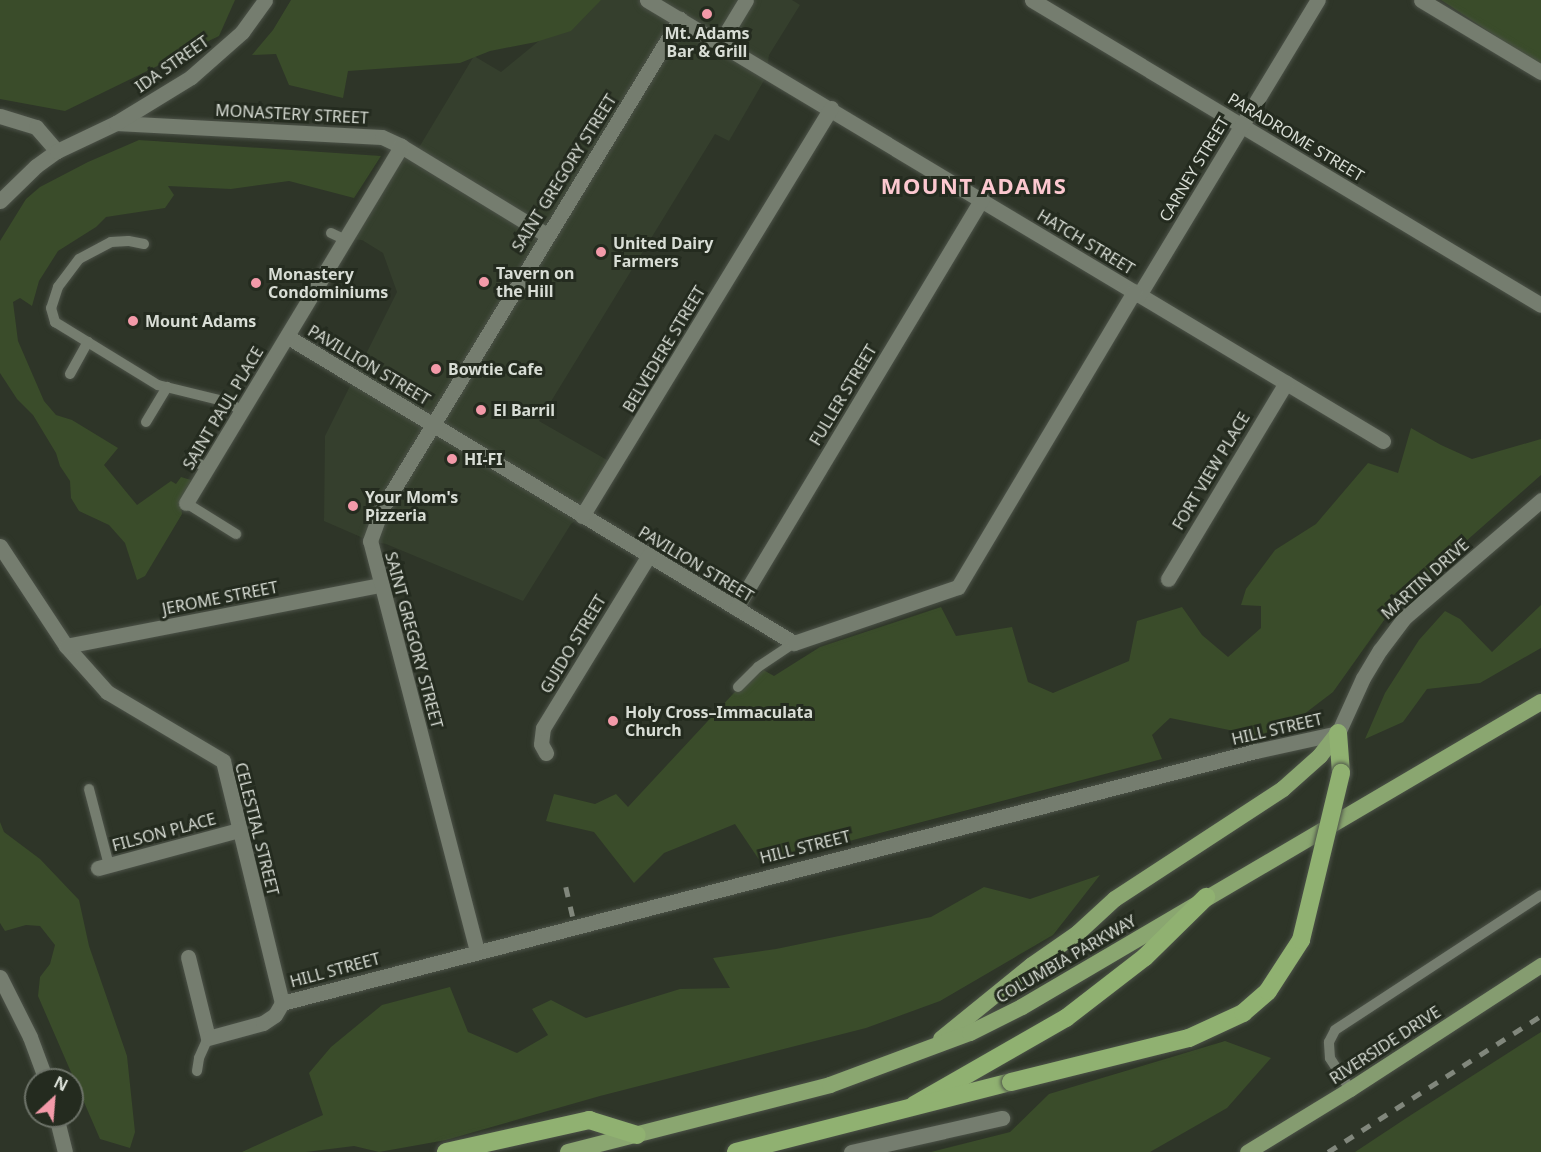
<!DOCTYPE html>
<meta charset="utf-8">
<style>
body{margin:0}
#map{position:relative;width:1541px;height:1152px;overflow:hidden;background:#2e3528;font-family:"Noto Sans",sans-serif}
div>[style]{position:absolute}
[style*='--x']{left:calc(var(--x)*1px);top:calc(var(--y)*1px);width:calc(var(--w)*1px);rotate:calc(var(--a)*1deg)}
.built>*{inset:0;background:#353f2d}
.green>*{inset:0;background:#3a4c2a}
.roads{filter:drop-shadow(0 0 2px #4c5248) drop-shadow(0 0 2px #4c5248)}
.service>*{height:10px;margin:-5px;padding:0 5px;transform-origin:5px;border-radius:5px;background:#757d6f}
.minor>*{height:15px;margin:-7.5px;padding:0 7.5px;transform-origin:7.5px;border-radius:7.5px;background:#757d6f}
.tertiary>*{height:15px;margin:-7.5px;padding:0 7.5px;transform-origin:7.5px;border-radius:7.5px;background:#757d6f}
.primary>*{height:15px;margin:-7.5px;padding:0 7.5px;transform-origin:7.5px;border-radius:7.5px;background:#859c70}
.trunk>*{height:16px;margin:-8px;padding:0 8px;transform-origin:8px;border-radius:8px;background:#8aa670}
.motorway>*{height:18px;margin:-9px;padding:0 9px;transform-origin:9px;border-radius:9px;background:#90b171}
.rail>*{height:4.5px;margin-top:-2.25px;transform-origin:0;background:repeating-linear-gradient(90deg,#81877c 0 10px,transparent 0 20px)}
.bridges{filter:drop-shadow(0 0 2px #4c5248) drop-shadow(0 0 2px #4c5248)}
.motorway-bridge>*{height:18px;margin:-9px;padding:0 9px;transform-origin:9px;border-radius:9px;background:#90b171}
.dots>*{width:16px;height:16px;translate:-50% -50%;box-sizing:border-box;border:3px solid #242b1f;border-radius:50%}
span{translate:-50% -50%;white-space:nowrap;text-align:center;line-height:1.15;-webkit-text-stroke:6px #242b1f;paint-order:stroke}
.poi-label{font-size:16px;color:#d8ddd5;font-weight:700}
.left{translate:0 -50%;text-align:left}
.street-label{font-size:16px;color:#d8ddd5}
.district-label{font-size:22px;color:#fcc8d0;font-weight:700;letter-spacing:1.5px}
.north{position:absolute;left:24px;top:1068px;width:60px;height:60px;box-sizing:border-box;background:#242b1f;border:2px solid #6c7268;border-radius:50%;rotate:26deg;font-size:16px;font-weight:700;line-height:24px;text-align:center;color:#d8ddd5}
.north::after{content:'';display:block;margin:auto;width:21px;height:27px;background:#f39aa9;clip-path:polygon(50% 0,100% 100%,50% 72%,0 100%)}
</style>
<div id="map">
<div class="built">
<i style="clip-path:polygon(589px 0,792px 0,800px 5px,769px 55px,766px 77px,729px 141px,715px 134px,539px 421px,614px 464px,582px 516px,571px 524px,523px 601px,386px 544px,370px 541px,324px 521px,325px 436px,397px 292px,383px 253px,362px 240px,344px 239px,401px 146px,415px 154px,474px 56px,501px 72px)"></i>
</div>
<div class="green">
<i style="clip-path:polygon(0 0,235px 0,219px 36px,65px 111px,0 99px)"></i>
<i style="clip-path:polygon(291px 0,601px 0,571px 31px,536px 42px,490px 51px,460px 63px,348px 71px,343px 98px,289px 85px,276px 54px,252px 55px,273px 30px)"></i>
<i style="clip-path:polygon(1441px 0,1541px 0,1541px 66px)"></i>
<i style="clip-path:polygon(139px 140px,381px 156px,354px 198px,289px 181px,231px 189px,168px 186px,174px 195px,165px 208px,106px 217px,96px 227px,58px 251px,39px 281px,32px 306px,20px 298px,13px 302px,18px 341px,44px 401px,56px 415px,72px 420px,118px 448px,104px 465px,137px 505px,171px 481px,176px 484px,181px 477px,191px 480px,181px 506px,182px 514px,145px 576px,137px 580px,125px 543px,109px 525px,79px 511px,71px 498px,70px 481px,60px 466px,56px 453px,33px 415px,17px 399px,0 373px,0 241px,26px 199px,40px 187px,88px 162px)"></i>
<i style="clip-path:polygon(1411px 428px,1441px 445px,1472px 459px,1541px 439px,1541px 475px,1397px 602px,1333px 692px,1295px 721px,1259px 736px,1170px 718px,1152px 735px,1162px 759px,762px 864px,735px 824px,664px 853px,634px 883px,594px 832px,546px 821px,554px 794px,595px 804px,616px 794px,628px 807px,758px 667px,774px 676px,820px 647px,941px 607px,956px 636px,1012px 627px,1028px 682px,1053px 693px,1129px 661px,1137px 621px,1182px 607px,1202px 635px,1228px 657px,1261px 628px,1261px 606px,1241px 605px,1246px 589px,1275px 550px,1316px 524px,1368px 463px,1398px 473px)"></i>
<i style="clip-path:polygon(1541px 605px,1541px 648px,1480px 683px,1427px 689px,1403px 722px,1365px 739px,1385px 693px,1419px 640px,1445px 611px,1460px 619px,1492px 652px)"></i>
<i style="clip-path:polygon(0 822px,4px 832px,40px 859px,79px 900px,89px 946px,127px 1056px,135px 1132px,130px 1148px,100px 1139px,38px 996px,40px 977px,50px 964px,55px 945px,40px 926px,26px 925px,5px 931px,0 923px)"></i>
<i style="clip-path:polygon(1100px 875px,1053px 935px,940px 1001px,866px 1028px,600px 1096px,446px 1140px,379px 1152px,354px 1146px,306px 1152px,242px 1152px,323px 1115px,309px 1073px,331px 1047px,382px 1005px,450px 987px,468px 1032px,517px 1053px,548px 1035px,532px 1009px,551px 1000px,586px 1018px,680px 989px,730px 988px,713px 958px,776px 949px,931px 917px,984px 887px,1030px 899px)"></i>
<i style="clip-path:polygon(1541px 1032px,1541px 1152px,1355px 1152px,1411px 1115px)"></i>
<i style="clip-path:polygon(1225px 1041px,1271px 1058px,1227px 1108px,1150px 1152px,931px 1152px,1010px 1132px,1049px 1094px)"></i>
</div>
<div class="roads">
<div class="service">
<i style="--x:331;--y:233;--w:14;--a:25"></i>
<i style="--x:144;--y:244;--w:16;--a:-169"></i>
<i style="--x:128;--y:241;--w:17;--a:177"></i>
<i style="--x:111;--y:242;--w:36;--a:152"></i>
<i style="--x:79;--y:259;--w:35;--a:127"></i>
<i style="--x:58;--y:287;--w:22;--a:108"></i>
<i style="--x:51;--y:308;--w:15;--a:74"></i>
<i style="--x:55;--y:322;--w:121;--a:31.5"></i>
<i style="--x:158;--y:385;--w:72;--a:13.7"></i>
<i style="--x:228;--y:402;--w:18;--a:34"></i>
<i style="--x:70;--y:374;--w:37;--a:-61"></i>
<i style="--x:146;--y:422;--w:41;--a:-59"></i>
<i style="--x:191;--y:459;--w:20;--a:30"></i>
<i style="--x:186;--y:503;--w:59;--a:31.8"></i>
<i style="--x:738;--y:687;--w:28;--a:-45"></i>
<i style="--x:758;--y:667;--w:43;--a:-33.7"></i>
<i style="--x:89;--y:789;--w:79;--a:75.3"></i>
<i style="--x:197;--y:1071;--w:13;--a:-81"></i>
<i style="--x:199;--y:1058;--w:22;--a:-66"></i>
<i style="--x:1350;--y:1089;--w:37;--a:-123"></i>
<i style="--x:1330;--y:1058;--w:16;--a:-94"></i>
<i style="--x:1329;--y:1042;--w:13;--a:-63"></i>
<i style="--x:1335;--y:1030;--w:246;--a:-33.2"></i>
</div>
<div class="minor">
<i style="--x:647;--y:0;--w:858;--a:30.93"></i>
<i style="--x:1032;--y:0;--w:593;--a:30.93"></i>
<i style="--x:1421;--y:0;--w:140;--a:31"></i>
<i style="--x:720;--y:43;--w:50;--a:-58.8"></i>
<i style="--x:0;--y:116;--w:38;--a:17"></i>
<i style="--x:36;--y:127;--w:32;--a:49"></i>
<i style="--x:116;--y:123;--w:266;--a:3"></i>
<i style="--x:382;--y:137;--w:21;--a:25"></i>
<i style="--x:401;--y:146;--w:171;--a:31.4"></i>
<i style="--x:0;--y:201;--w:50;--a:-44.2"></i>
<i style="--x:36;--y:166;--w:26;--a:-36"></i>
<i style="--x:57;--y:151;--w:65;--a:-25.4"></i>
<i style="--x:116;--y:123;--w:88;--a:-31.5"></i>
<i style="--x:191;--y:77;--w:68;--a:-41.4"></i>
<i style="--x:242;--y:32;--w:39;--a:-54"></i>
<i style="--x:1139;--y:295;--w:345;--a:-58.8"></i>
<i style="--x:288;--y:337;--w:591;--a:31.16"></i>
<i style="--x:794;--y:643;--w:173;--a:-18.9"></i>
<i style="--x:958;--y:587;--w:344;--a:-59.2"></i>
<i style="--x:186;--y:503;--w:417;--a:-58.9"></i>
<i style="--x:582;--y:516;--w:478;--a:-58.6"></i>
<i style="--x:0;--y:546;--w:120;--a:56.6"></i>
<i style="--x:66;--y:646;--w:62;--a:48.3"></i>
<i style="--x:107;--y:692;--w:135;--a:30.7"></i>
<i style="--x:223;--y:761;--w:249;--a:76.3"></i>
<i style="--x:1168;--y:579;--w:229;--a:-59"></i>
<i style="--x:736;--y:608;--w:477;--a:-59"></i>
<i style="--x:66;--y:646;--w:320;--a:-11"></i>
<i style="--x:546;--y:753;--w:10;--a:-119"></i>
<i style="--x:541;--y:744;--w:16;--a:-83"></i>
<i style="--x:543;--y:728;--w:203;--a:-58.5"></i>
<i style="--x:98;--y:868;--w:146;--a:-15.1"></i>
<i style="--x:477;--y:951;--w:424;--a:-104.6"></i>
<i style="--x:370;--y:541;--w:33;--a:-70"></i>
<i style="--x:381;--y:510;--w:575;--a:-58.66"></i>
<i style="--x:188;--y:957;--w:83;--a:76.1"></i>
<i style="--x:208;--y:1038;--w:57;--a:-15.3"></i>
<i style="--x:263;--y:1023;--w:14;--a:-34"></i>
<i style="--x:275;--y:1015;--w:14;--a:-60"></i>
<i style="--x:0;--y:977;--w:67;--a:63.4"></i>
<i style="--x:30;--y:1037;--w:46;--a:69.6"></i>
<i style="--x:282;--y:1003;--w:1006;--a:-14.51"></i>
<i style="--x:1256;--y:751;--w:84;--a:-12.4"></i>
<i style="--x:56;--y:1116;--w:37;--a:76"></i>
<i style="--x:851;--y:1152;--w:155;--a:-12.7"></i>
</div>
<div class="tertiary">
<i style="--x:1338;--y:733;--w:60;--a:-65.6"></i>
<i style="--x:1363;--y:678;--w:33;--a:-59"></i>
<i style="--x:1380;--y:650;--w:40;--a:-53"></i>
<i style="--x:1404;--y:618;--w:181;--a:-40.7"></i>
</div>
<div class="primary">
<i style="--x:1247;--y:1152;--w:121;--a:-31.5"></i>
<i style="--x:1350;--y:1089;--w:228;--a:-33"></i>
</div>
<div class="trunk">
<i style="--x:941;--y:1039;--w:117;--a:-39.1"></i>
<i style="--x:1032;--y:965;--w:56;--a:-34.8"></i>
<i style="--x:1078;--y:933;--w:50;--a:-42.6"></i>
<i style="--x:1115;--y:899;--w:201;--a:-33.2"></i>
<i style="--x:1283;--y:789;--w:50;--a:-41.7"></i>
<i style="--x:1320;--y:756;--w:29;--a:-52"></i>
<i style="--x:568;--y:1152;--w:270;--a:-14.3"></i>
<i style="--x:830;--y:1085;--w:149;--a:-20.4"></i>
<i style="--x:970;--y:1033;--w:58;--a:-26.6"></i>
<i style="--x:1022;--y:1007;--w:602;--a:-30.44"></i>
</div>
<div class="motorway">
<i style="--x:1338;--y:733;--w:40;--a:85.7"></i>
<i style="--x:914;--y:1105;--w:175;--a:-29.8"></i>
<i style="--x:1066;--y:1018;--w:100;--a:-37.7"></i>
<i style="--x:1145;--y:957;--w:86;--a:-44.5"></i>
<i style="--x:446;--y:1152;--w:147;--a:-12.6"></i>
<i style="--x:589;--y:1120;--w:50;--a:17.4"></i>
<i style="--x:736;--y:1152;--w:284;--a:-14.3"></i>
</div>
</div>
<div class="rail">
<i style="--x:566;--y:887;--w:40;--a:77"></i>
<i style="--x:1328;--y:1152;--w:253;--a:-32.6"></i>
</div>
<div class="bridges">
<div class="motorway-bridge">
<i style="--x:1011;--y:1082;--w:183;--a:-13.9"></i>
<i style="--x:1189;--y:1038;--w:60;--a:-24.8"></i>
<i style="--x:1243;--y:1013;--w:33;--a:-41"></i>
<i style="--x:1268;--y:991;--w:61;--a:-57.1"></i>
<i style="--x:1301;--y:940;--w:172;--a:-76.5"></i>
</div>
</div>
<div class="dots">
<i style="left:707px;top:14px;background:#f39aa9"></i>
<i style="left:601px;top:252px;background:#f39aa9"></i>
<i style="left:484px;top:282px;background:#f39aa9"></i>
<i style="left:256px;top:283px;background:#f39aa9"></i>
<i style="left:133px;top:321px;background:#f39aa9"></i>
<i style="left:436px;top:369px;background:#f39aa9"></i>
<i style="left:481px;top:410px;background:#f39aa9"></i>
<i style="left:452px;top:459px;background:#f39aa9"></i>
<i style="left:353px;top:506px;background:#f39aa9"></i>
<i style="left:613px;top:721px;background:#f39aa9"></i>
</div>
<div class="poi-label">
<span style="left:707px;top:42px">Mt. Adams<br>Bar &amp; Grill</span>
<span class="left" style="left:613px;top:252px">United Dairy<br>Farmers</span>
<span class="left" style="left:496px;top:282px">Tavern on<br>the Hill</span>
<span class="left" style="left:268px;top:283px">Monastery<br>Condominiums</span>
<span class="left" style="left:145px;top:321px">Mount Adams</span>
<span class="left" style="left:448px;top:369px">Bowtie Cafe</span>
<span class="left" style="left:493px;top:410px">El Barril</span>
<span class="left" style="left:464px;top:459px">HI-FI</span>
<span class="left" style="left:365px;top:506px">Your Mom's<br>Pizzeria</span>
<span class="left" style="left:625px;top:721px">Holy Cross–Immaculata<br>Church</span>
</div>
<div class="street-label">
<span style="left:172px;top:64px;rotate:-35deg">IDA STREET</span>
<span style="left:292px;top:114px;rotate:3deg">MONASTERY STREET</span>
<span style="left:1296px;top:137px;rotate:31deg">PARADROME STREET</span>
<span style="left:1194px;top:169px;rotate:-59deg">CARNEY STREET</span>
<span style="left:564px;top:173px;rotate:-58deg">SAINT GREGORY STREET</span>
<span style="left:1086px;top:242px;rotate:31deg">HATCH STREET</span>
<span style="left:664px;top:349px;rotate:-59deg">BELVEDERE STREET</span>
<span style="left:369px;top:365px;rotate:31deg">PAVILLION STREET</span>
<span style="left:843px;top:395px;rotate:-59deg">FULLER STREET</span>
<span style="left:223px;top:408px;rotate:-59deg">SAINT PAUL PLACE</span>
<span style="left:1211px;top:471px;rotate:-59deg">FORT VIEW PLACE</span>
<span style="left:696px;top:564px;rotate:31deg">PAVILION STREET</span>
<span style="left:1425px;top:579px;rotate:-42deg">MARTIN DRIVE</span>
<span style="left:220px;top:598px;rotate:-11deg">JEROME STREET</span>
<span style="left:414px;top:640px;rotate:75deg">SAINT GREGORY STREET</span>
<span style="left:573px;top:644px;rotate:-59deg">GUIDO STREET</span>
<span style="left:1277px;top:729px;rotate:-13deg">HILL STREET</span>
<span style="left:257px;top:829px;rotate:76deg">CELESTIAL STREET</span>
<span style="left:164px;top:832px;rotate:-15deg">FILSON PLACE</span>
<span style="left:805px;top:847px;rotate:-14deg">HILL STREET</span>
<span style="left:1066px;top:959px;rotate:-30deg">COLUMBIA PARKWAY</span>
<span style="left:335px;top:970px;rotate:-15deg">HILL STREET</span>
<span style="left:1385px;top:1045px;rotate:-33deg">RIVERSIDE DRIVE</span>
</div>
<div class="district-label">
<span style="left:974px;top:186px">MOUNT ADAMS</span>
</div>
<div class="north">N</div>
</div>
